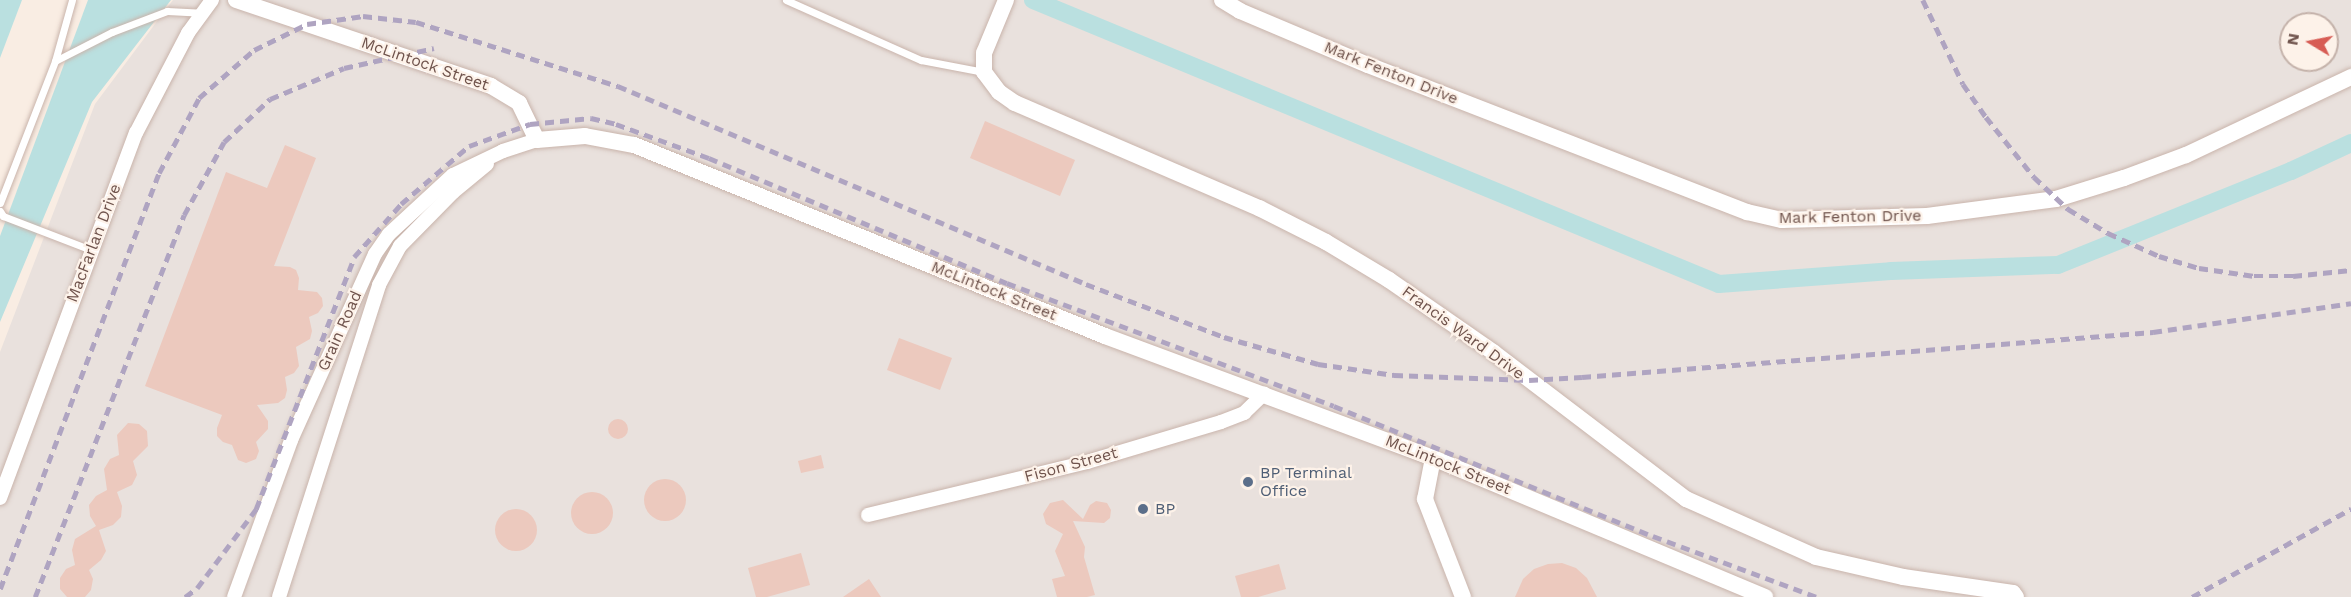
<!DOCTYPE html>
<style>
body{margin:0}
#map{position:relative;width:2351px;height:597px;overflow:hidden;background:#f9ede3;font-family:"Work Sans",sans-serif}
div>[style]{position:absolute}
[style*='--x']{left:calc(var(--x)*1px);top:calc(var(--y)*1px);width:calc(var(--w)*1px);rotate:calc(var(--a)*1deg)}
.industrial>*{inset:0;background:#e9e1dd}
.water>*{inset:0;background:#bae0e0}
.pier>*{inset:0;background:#f9ede3}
.canal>*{height:18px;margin:-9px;padding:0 9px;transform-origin:9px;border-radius:9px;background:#bae0e0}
.building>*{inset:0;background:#ecc9be}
.round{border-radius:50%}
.roads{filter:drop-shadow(0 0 2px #c9b4ab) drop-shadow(0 0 2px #c9b4ab)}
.service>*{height:7px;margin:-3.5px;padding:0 3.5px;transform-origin:3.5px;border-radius:3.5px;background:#fff}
.minor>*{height:14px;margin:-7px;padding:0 7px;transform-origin:7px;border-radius:7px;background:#fff}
.tertiary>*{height:16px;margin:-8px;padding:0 8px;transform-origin:8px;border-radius:8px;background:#fff}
.rail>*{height:4.5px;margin-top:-2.25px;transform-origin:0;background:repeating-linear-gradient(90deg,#afa4c1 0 9px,transparent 0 15px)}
.dots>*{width:16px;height:16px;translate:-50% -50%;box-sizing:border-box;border:3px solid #fdf2e9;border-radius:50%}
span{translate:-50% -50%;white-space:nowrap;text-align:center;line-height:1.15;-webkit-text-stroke:4.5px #fdf2e9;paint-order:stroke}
.street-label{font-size:16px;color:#6f534c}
.service-label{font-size:16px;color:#4e5e75}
.left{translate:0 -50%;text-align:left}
.north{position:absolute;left:2279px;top:12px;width:60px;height:60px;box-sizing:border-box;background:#fdf2e9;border:2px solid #c4b2aa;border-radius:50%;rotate:280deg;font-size:16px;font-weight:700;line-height:24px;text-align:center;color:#6f534c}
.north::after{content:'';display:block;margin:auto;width:21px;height:27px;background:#d75c54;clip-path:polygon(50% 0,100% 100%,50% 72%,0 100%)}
</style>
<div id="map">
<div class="industrial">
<i style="clip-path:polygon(evenodd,173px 0,2351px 0,2351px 597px,0 597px,0 352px,95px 104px,173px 0,2291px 24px,2327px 24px,2327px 60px,2291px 60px,2291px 24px)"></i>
</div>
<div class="water">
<i style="clip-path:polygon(0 0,171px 0,92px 102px,0 322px)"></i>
</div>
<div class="pier">
<i style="clip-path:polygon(22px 0,88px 0,0 236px,0 58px)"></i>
</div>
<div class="canal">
<i style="--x:1033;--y:0;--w:742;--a:22.49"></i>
<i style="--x:1719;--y:284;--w:172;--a:-4.3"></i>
<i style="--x:1891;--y:271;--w:167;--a:-2.1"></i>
<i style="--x:2058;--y:265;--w:251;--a:-22"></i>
<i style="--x:2291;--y:171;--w:66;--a:-25"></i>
</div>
<div class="building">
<i style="clip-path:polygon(985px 121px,1075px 160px,1060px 196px,970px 158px)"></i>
<i style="clip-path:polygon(285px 145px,316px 158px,274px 266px,290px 267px,296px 270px,299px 278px,298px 290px,317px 292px,322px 298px,323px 306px,318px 313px,309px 317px,312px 331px,310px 339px,296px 347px,299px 366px,294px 373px,285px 377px,287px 390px,285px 398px,278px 403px,257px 405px,268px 421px,268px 429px,256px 442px,259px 451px,256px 459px,246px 463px,238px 460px,232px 445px,223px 442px,217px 436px,217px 428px,222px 415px,145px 386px,226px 172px,267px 188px)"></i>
<i style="clip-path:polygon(899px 338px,952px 358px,940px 390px,887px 370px)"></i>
<i class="round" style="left:608px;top:419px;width:20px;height:20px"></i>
<i style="clip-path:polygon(128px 423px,139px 424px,147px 431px,148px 446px,133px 461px,137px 475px,132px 485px,117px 492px,122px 506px,121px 517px,113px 525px,99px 530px,106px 551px,101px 560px,89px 570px,93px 579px,91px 590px,85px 597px,67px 597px,60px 589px,60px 578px,66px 569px,75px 565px,72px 550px,75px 539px,96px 526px,90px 516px,89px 505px,96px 496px,107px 490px,104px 469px,110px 459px,119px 455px,117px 435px)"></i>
<i style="clip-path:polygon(821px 455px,824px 468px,801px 473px,798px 461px)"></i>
<i class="round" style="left:644px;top:479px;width:42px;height:42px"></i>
<i class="round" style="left:571px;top:492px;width:42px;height:42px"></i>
<i style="clip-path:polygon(1063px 500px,1083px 519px,1090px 505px,1096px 501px,1107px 503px,1111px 510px,1110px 518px,1104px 523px,1073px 521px,1085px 547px,1084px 557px,1095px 595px,1087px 597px,1057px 597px,1052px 579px,1065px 576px,1055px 551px,1063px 534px,1046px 524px,1043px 514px,1050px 503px)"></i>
<i class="round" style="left:495px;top:509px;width:42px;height:42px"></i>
<i style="clip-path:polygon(801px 553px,810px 585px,767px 597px,756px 597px,748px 568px)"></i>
<i style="clip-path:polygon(1562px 563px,1576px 568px,1587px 578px,1597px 597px,1515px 597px,1523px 579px,1534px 569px,1548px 564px)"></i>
<i style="clip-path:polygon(1279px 564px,1286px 589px,1258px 597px,1241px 597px,1235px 576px)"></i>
<i style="clip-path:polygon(869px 579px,881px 597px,843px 597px)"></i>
</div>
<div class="roads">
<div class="service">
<i style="--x:786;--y:0;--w:148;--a:24"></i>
<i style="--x:921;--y:60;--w:64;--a:10.8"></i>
<i style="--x:55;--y:61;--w:63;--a:-74.4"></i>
<i style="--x:0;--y:203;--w:152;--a:-68.8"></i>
<i style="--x:55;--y:61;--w:64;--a:-27"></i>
<i style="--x:112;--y:32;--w:59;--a:-20.9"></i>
<i style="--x:167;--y:11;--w:34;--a:3"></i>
<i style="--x:0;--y:211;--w:6;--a:59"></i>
<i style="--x:3;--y:216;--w:94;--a:21.1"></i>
</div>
<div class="minor">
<i style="--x:0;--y:498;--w:390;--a:-69.6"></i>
<i style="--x:136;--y:133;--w:113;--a:-62.5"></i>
<i style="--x:188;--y:33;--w:41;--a:-54"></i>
<i style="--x:868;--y:515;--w:225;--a:-13.6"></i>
<i style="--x:1087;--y:462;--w:140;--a:-16.6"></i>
<i style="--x:1221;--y:422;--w:25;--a:-21"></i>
<i style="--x:1244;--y:413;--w:28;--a:-44"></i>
<i style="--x:234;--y:597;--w:167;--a:-70"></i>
<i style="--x:291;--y:440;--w:204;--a:-65.7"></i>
<i style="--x:375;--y:254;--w:24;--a:-55"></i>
<i style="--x:389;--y:234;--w:87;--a:-42.7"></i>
<i style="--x:453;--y:175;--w:55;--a:-25.6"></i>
<i style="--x:503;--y:151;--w:36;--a:-18"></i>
<i style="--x:279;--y:597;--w:328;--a:-72.2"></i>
<i style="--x:379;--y:285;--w:44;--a:-61.7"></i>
<i style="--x:400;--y:246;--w:76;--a:-45.5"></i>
<i style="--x:453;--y:192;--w:44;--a:-39.5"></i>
</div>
<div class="tertiary">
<i style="--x:236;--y:0;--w:269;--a:18.6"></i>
<i style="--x:491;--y:86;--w:33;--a:31"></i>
<i style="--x:519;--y:103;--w:41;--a:64.1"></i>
<i style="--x:537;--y:140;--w:48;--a:-4.8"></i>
<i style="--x:585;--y:136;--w:50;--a:10.4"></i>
<i style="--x:634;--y:145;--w:508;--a:22.07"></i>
<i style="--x:1105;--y:336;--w:350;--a:20.4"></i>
<i style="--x:1433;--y:458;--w:360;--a:22.7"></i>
<i style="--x:1006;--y:0;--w:57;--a:112.5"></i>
<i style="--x:984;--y:53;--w:19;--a:90"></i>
<i style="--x:984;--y:72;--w:25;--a:53"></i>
<i style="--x:999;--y:92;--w:19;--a:35"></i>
<i style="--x:1015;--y:103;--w:266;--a:23.3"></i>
<i style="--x:1259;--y:208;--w:75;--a:26.9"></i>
<i style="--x:1326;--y:242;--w:74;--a:31.1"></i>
<i style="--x:1389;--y:280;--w:126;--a:34.7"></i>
<i style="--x:1493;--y:352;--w:243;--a:37.3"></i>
<i style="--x:1686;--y:499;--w:142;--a:24"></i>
<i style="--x:1816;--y:557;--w:89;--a:12.9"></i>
<i style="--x:1903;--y:577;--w:111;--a:8.3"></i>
<i style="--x:2013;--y:593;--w:5;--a:53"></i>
<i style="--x:1222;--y:0;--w:21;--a:31"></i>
<i style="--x:1240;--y:11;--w:139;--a:22.9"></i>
<i style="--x:1368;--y:65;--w:407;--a:21.2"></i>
<i style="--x:1747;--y:212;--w:36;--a:13"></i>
<i style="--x:1782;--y:220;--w:145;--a:-1.6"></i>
<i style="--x:1927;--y:216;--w:130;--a:-7.5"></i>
<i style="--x:2056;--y:199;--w:71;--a:-17.2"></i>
<i style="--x:2124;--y:178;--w:66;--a:-20.4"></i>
<i style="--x:2186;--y:155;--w:183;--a:-25.3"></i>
<i style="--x:1433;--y:458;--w:42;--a:101"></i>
<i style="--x:1425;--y:499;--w:105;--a:68.8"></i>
</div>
</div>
<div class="rail">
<i style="--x:1923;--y:0;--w:93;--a:64.5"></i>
<i style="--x:1963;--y:84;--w:40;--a:55.1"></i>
<i style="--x:1986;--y:117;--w:77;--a:51.3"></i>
<i style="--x:2034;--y:177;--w:47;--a:43.3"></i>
<i style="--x:2068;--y:209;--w:47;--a:31"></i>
<i style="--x:2108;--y:233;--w:56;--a:24.3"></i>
<i style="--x:2159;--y:256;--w:42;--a:16.7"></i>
<i style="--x:2199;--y:268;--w:56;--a:8.3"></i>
<i style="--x:2254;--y:276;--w:39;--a:0"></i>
<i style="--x:2293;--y:276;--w:58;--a:-5.9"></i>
<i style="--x:0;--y:589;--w:445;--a:-69.1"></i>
<i style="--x:159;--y:173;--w:85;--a:-61.9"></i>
<i style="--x:199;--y:98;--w:73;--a:-41.1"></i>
<i style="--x:254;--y:50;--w:59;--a:-26.1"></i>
<i style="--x:307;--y:24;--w:57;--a:-8.1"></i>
<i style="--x:363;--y:16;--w:53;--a:6.5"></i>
<i style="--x:416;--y:22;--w:212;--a:17.6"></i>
<i style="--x:618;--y:86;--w:508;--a:22.93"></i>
<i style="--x:1086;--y:284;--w:148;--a:21"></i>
<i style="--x:1224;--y:337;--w:98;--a:16"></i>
<i style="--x:1318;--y:364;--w:77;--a:8.2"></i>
<i style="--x:1394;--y:375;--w:135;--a:2.1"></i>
<i style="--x:1529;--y:380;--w:53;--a:-3.2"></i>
<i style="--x:1582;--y:377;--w:573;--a:-4.51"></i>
<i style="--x:2153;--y:332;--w:200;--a:-8.3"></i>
<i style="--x:35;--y:597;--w:410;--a:-68.7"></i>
<i style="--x:184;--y:215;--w:83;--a:-61.3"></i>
<i style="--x:224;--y:142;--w:63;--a:-43.1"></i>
<i style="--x:270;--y:99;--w:80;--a:-22.7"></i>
<i style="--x:344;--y:68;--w:92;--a:-12.5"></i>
<i style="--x:185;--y:597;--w:15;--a:-37"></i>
<i style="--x:197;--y:588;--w:99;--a:-53.2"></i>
<i style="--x:256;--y:509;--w:270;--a:-68.7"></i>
<i style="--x:354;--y:257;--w:71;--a:-48.4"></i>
<i style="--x:401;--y:204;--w:89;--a:-40.5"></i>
<i style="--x:469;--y:146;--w:65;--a:-19.8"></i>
<i style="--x:530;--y:124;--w:61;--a:-5.6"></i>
<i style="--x:591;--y:118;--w:26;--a:13"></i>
<i style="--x:616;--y:124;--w:99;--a:20.1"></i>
<i style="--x:709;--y:158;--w:323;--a:22.8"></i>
<i style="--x:1007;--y:283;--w:349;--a:20.6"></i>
<i style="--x:1334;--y:406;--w:344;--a:22.2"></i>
<i style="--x:1653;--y:536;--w:175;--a:20.4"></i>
<i style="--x:2192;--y:597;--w:182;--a:-29"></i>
</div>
<div class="dots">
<i style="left:1248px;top:482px;background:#5c6f8a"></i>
<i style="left:1143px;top:509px;background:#5c6f8a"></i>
</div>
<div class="street-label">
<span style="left:425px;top:64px;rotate:19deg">McLintock Street</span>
<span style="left:1391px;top:73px;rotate:22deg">Mark Fenton Drive</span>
<span style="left:1850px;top:217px;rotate:-1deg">Mark Fenton Drive</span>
<span style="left:94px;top:243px;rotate:-69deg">MacFarlan Drive</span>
<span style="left:994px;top:291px;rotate:22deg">McLintock Street</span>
<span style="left:340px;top:331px;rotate:-66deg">Grain Road</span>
<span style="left:1463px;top:333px;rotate:36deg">Francis Ward Drive</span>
<span style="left:1071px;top:465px;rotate:-15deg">Fison Street</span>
<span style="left:1448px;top:465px;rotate:22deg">McLintock Street</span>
</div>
<div class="service-label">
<span class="left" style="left:1260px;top:482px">BP Terminal<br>Office</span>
<span class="left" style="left:1155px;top:509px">BP</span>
</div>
<div class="north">N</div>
</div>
